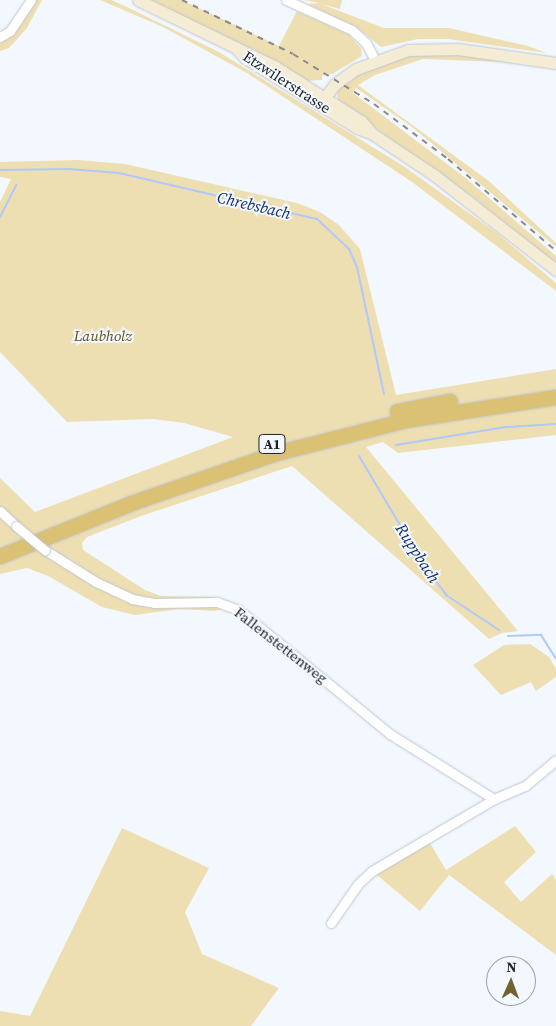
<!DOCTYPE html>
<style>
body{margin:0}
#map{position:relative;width:556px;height:1026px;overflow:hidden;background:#f3f7fe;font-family:"Source Serif 4",serif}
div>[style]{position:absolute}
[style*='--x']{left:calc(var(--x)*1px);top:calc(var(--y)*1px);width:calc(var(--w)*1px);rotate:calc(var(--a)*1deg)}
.green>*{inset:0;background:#eedfb2}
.stream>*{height:2px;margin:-1px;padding:0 1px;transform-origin:1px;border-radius:1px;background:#b1c9fa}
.roads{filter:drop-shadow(0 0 1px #bfc5d1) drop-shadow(0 0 1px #bfc5d1)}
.street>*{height:9px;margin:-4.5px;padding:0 4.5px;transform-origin:4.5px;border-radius:4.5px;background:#fff}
.secondary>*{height:11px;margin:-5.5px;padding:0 5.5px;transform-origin:5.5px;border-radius:5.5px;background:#f4ecd5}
.highway>*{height:15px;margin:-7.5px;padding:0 7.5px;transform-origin:7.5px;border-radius:7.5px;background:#dac174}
.rail>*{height:2px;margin-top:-1px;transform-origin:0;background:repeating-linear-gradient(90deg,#878a8f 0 6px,transparent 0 12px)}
.bridges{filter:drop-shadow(0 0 1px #bfc5d1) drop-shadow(0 0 1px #bfc5d1)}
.street-bridge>*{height:9px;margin:-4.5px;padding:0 4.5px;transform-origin:4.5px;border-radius:4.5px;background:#fff}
span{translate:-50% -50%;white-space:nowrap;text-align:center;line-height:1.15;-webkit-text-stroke:4px #f3f7fe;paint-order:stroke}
.shield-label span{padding:1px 4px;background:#f3f7fe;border:1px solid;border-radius:4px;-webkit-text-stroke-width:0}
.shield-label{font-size:14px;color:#1e2024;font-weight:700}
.street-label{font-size:15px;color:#1e2024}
.park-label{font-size:15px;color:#61521d;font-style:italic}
.water-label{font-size:16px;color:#102b6f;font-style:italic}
.north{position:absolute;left:486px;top:956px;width:50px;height:50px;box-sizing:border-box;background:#f3f7fe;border:1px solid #9ea1a7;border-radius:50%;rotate:2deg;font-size:14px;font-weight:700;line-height:20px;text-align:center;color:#1e2024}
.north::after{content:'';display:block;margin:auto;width:18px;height:22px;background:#71622f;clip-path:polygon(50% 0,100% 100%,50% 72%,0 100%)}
</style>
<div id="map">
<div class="green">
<i style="clip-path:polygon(35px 0,42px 0,27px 28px,9px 48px,0 51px,0 41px,11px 35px)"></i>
<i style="clip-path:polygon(100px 0,111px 0,127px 7px,219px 52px,405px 167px,498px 234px,556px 283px,556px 291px,412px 182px,247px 73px,163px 27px)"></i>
<i style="clip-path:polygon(146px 0,182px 0,279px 46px,297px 11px,348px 34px,361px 48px,362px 56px,332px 74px,322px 76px,322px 80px,303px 81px)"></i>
<i style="clip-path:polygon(304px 0,342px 0,340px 9px,321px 4px,384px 28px,449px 28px,528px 46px,547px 53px,448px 39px,418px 39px,381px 47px,360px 30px,308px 4px,319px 3px)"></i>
<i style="clip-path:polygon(433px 51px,534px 63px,423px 59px,375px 75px,358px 85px,490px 182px,556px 243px,556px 247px,412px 127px,356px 88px,353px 93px,467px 179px,556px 256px,556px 265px,474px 198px,338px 102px,337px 91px,362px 73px,404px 56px)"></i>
<i style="clip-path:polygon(78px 160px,125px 164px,297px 203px,320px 212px,339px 225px,360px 249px,396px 395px,556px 369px,556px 435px,398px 453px,383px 442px,366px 447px,518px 631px,502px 633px,489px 639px,292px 466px,141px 516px,87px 537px,82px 543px,83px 550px,145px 590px,161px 596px,211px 597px,237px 605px,215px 611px,179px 609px,135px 615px,102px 607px,48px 576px,27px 568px,0 574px,0 478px,35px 512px,233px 437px,184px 423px,153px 419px,67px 422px,0 352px,0 202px,11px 179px,0 177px,0 162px)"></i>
<i style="clip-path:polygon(530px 644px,549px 657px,556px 669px,556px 677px,536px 691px,531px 682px,501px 695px,473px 665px,504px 645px)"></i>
<i style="clip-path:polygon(515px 826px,536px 852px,504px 882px,521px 902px,552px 874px,556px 880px,556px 955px,449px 875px,420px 911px,372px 871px,427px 838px,446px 870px)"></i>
<i style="clip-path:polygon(122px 828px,209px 868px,185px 912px,202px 954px,279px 988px,251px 1026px,0 1026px,0 1011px,30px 1016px)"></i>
</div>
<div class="stream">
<i style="--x:0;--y:170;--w:69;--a:-0.8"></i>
<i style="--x:69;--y:169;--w:50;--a:4.6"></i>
<i style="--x:119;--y:173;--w:203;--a:13.1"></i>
<i style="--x:317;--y:219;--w:44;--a:43.2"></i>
<i style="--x:349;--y:249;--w:20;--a:66"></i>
<i style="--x:357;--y:267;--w:130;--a:78"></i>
<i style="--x:0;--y:217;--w:36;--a:-63"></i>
<i style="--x:396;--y:445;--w:111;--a:-9.3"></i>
<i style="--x:506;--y:427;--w:50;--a:-3.4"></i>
<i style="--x:359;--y:456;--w:126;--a:59.3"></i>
<i style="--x:423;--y:564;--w:39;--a:53"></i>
<i style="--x:446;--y:595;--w:64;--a:33.4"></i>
<i style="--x:508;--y:636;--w:33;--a:-2"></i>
<i style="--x:541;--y:635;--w:28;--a:58"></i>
</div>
<div class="roads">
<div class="street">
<i style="--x:286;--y:0;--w:72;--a:24.4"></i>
<i style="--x:352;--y:30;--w:19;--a:43"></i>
<i style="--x:366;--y:43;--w:19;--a:62"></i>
<i style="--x:0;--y:37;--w:12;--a:-31"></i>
<i style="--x:10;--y:31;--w:37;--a:-56"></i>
<i style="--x:0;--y:511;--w:22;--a:43"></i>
<i style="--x:45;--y:550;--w:60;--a:32.1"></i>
<i style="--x:96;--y:582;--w:40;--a:25"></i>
<i style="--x:132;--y:599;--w:22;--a:10"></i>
<i style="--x:154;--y:603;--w:63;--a:-0.9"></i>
<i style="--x:217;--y:602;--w:23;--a:20"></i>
<i style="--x:239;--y:610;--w:195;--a:39.4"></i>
<i style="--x:390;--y:734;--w:123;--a:32"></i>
<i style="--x:331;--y:923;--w:47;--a:-55.3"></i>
<i style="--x:358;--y:884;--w:19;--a:-43"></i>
<i style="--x:372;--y:871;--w:142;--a:-30.5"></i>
<i style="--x:494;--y:799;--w:34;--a:-23"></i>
<i style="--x:525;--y:786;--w:40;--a:-40"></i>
</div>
<div class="secondary">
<i style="--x:138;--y:0;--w:151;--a:25.9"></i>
<i style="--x:274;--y:66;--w:103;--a:32.3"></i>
<i style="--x:361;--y:121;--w:13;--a:48"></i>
<i style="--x:237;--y:49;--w:12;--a:48"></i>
<i style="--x:245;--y:58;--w:132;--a:32"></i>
<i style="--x:357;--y:128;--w:15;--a:20"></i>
<i style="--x:371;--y:133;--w:76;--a:33.7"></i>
<i style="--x:434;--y:175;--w:155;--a:37.9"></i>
<i style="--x:321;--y:102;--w:23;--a:-52"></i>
<i style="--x:335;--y:84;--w:26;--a:-36"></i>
<i style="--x:356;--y:69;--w:55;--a:-20.1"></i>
<i style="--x:408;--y:50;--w:50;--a:-1.1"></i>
<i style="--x:458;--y:49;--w:99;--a:8.1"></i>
</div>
<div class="highway">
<i style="--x:397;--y:411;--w:54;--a:-10.7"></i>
<i style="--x:0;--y:556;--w:141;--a:-22"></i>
<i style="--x:131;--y:503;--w:153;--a:-19"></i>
<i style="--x:276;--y:453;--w:133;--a:-14.3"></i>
<i style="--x:405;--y:420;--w:153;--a:-8.7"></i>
</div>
</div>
<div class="rail">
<i style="--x:182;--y:0;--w:123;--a:25.9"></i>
<i style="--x:293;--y:54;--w:95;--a:31.7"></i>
<i style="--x:374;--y:104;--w:92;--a:36.6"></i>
<i style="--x:448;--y:159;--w:142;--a:40.4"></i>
</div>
<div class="bridges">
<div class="street-bridge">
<i style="--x:16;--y:526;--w:38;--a:40"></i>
</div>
</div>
<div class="shield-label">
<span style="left:272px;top:444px">A1</span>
</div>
<div class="street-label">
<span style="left:287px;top:82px;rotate:33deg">Etzwilerstrasse</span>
<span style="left:281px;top:645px;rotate:38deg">Fallenstettenweg</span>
</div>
<div class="park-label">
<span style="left:103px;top:336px">Laubholz</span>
</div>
<div class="water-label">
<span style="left:254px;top:205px;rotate:13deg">Chrebsbach</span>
<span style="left:418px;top:553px;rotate:57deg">Ruppbach</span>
</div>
<div class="north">N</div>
</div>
